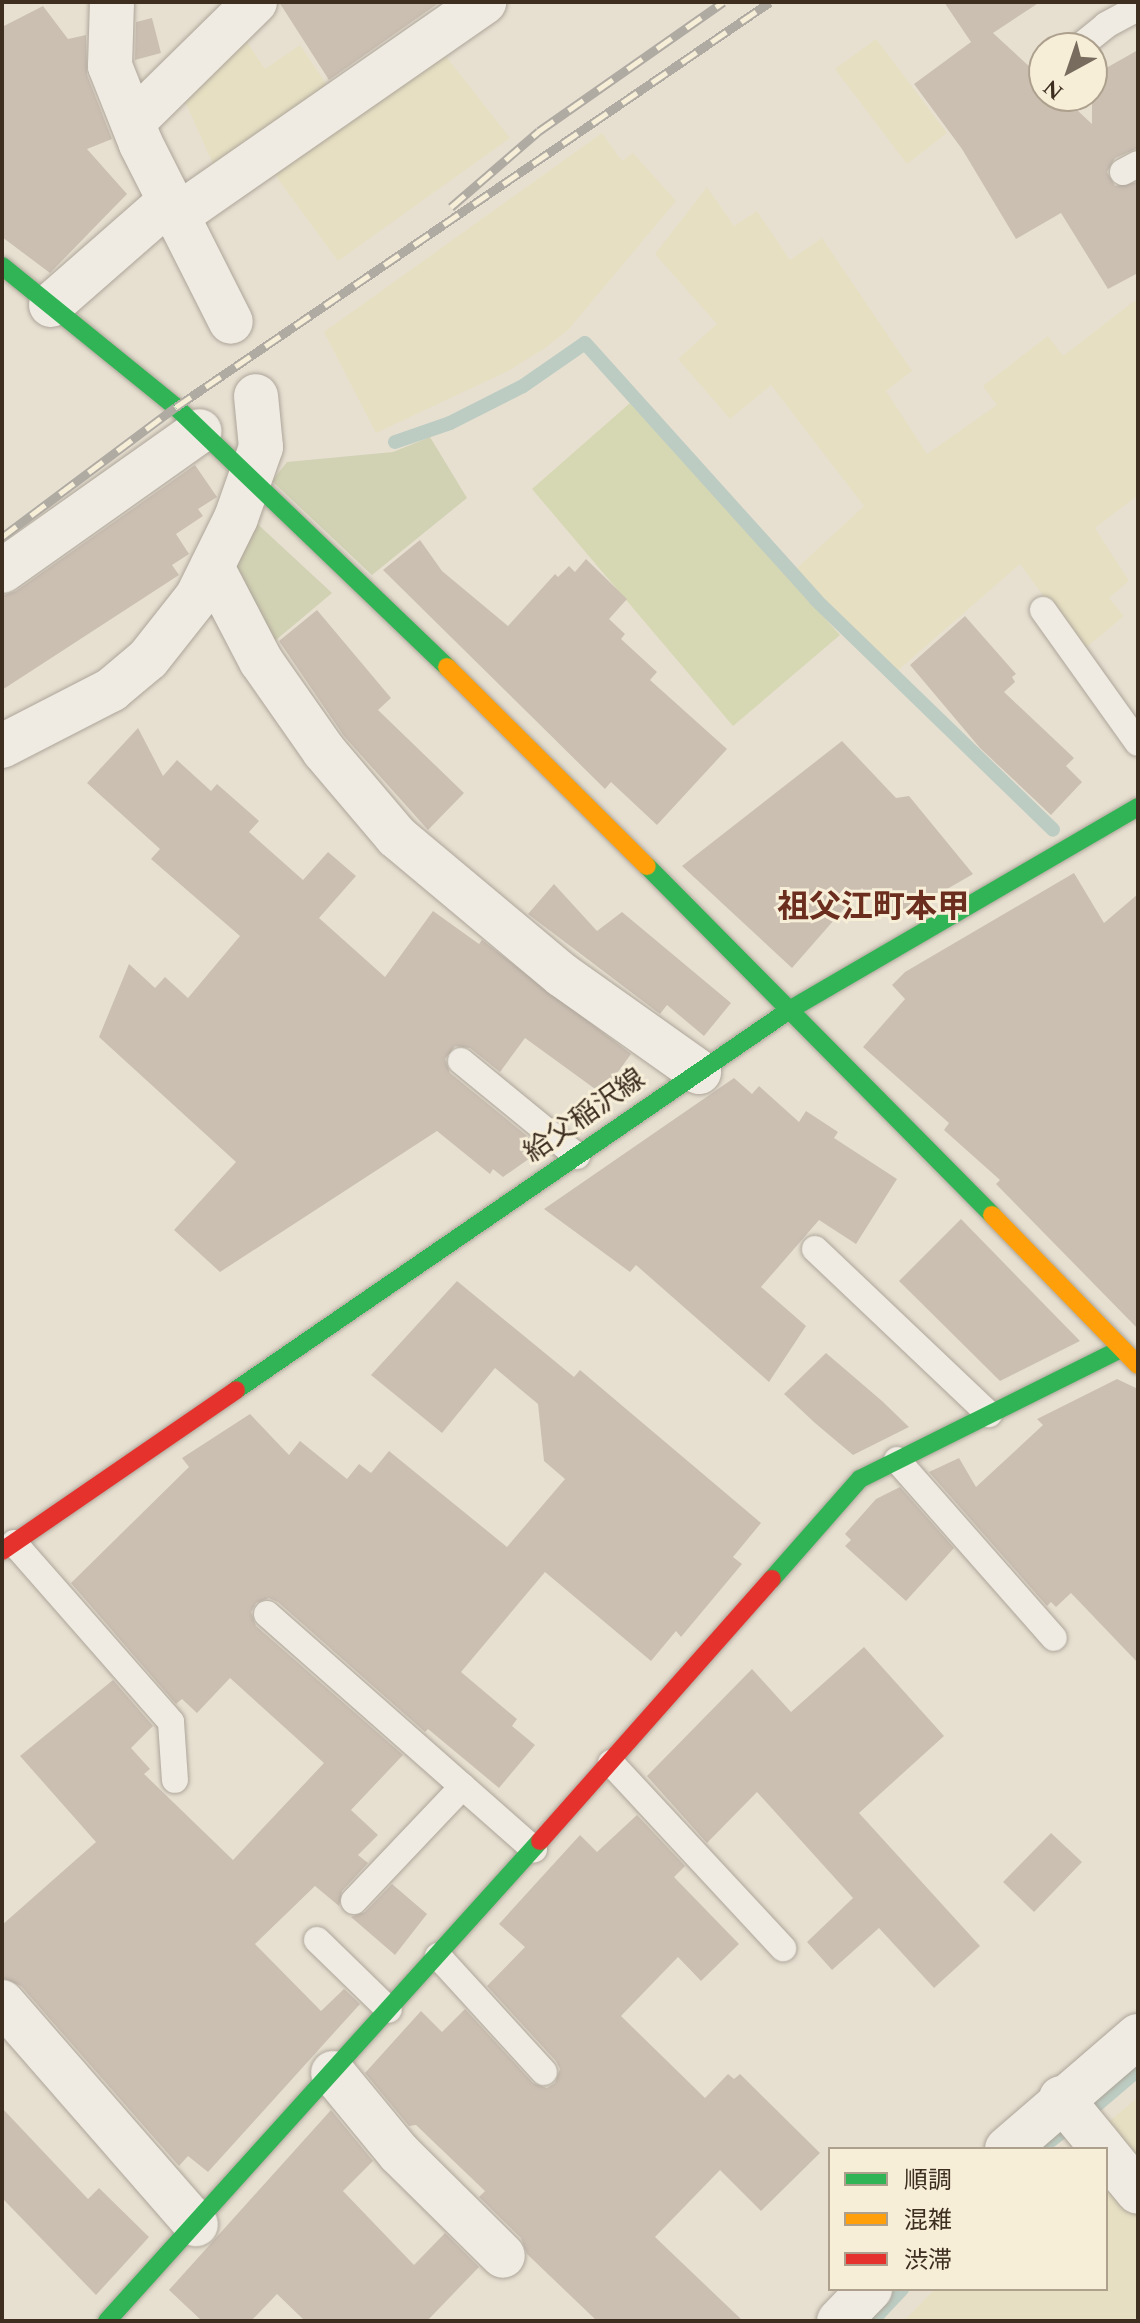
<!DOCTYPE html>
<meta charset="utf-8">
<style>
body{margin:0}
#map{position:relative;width:1140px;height:2323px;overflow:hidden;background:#e7e0d1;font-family:Spectral,"Noto Sans JP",serif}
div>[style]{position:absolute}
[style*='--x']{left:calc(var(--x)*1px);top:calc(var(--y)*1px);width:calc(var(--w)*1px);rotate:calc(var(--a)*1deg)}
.farmland>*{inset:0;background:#e6dfc2}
.green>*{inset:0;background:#d6d7b3}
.cemetery>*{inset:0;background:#d1d1b3}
.stream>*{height:14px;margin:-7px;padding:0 7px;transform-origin:7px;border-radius:7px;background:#bcccc2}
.building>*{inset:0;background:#cbbfb2}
.roads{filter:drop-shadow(0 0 2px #ada599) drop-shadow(0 0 2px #ada599)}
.lane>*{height:26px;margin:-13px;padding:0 13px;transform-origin:13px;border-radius:13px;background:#efebe3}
.street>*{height:44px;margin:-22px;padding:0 22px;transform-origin:22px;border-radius:22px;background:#efebe3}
.fast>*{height:18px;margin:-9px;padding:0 9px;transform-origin:9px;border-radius:9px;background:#30b455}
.slow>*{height:18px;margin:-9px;padding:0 9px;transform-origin:9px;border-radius:9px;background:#ff9f0a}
.jam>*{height:18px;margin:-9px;padding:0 9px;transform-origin:9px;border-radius:9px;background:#e5322d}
.rail>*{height:9px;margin-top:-4.5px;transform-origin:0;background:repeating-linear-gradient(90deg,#f7eed8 0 18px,#afaaa2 0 36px);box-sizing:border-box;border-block:2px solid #afaaa2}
span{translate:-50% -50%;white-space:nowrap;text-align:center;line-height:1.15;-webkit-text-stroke:6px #f7eed8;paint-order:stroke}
.street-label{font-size:28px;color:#3d2e20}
.quarter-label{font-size:32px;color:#6b2e1e;font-weight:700}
.frame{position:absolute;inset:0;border:4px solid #3d2e20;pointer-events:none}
.legend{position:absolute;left:828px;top:2147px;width:280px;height:144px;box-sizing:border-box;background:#f7eed8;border:2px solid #ada18e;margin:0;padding:10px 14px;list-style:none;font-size:24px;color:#3d2e20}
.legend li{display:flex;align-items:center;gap:16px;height:40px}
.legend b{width:40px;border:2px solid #ada18e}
.north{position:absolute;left:1028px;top:32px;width:80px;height:80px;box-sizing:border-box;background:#f7eed8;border:2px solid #ada18e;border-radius:50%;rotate:220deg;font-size:22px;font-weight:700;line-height:32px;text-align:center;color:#3d2e20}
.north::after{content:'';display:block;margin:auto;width:28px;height:36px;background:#786c5e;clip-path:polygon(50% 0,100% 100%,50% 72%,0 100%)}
</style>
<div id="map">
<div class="farmland">
<i style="clip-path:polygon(241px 33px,265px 69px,300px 45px,333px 94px,218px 175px,184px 99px)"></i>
<i style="clip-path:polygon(876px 39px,947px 133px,907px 164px,835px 69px)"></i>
<i style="clip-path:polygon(437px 45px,510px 138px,338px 261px,267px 164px)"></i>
<i style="clip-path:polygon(602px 133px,622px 161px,633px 153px,676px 201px,568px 330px,545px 348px,508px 371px,376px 433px,324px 332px)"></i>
<i style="clip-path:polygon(707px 187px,734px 226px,757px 211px,790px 260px,822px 238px,912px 371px,886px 391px,927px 454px,997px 405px,983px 386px,1048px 336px,1063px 356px,1138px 298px,1138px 495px,1095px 528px,1129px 581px,1109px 598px,1124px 616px,1083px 650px,1020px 564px,896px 672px,796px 569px,864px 506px,771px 385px,730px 419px,678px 359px,717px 324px,655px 254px)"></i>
<i style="clip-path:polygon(1138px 2097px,1138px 2166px,1104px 2126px)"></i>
<i style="clip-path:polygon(1106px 2174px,1138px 2213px,1138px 2321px,904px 2321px,935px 2289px,1106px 2289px)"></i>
</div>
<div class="green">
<i style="clip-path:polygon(630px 403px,840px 635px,733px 726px,532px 489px)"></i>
</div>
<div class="cemetery">
<i style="clip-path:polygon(430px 437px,467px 498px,372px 575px,272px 481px,287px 462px,393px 452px)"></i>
<i style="clip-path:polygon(252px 519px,332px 593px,264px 650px,229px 566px)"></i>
</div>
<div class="stream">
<i style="--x:395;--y:442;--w:58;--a:-19.1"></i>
<i style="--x:450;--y:423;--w:82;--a:-26.9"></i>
<i style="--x:523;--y:386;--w:75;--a:-34.7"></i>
<i style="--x:585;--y:343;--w:346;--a:48"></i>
<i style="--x:816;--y:600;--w:330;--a:44.1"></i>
<i style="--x:1091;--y:2110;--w:62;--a:-40.4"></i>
<i style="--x:1040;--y:2149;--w:29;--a:-38"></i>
<i style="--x:872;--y:2321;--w:44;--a:-46.8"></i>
</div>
<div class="building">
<i style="clip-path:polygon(279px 2px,440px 2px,329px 80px)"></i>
<i style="clip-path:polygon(944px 2px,1040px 2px,993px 33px,1044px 80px,1044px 96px,1062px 96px,1092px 124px,1092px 76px,1138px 50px,1138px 148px,1115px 158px,1107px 172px,1115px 186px,1138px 182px,1138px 273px,1108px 289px,1061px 213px,1016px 239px,962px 149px,914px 84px,971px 42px)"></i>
<i style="clip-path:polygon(43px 6px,68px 39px,86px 35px,87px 75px,112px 139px,87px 149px,127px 194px,50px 273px,2px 237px,2px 27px)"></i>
<i style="clip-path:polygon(152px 18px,161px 53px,135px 60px,136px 22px)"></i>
<i style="clip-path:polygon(195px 465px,217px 497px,198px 509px,203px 516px,176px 534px,189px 554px,172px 565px,179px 575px,2px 690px,2px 596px,16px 591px)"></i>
<i style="clip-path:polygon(420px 540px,442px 571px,508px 626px,555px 574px,558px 577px,569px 566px,575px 572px,586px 559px,627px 599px,609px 619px,625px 634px,621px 639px,657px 672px,650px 680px,727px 749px,657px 825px,611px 782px,605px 789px,383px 570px)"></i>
<i style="clip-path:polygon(317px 610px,391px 698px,378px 710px,464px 793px,428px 830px,344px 736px,279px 641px)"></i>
<i style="clip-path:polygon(965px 616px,1016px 674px,1012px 677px,1015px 682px,1004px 692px,1074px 758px,1066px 766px,1082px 782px,1051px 815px,980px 748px,910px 665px)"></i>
<i style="clip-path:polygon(138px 728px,163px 776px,177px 760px,211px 791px,217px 784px,259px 821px,249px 832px,303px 880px,328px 852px,356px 876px,319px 918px,385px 977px,433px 911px,479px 944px,482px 940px,631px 1054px,602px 1094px,525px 1038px,500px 1072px,470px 1048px,455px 1046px,445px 1059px,450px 1073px,543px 1149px,503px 1177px,493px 1169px,490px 1174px,437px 1131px,220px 1272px,174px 1230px,236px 1162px,99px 1037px,129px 964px,155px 988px,165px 977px,188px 998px,240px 936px,151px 859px,160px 849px,87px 783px)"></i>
<i style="clip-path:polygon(842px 741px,896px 798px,909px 796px,973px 874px,892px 921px,862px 888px,792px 968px,682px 866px)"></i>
<i style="clip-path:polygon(1074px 873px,1104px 923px,1138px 894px,1138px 1329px,996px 1184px,1000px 1180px,944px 1130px,949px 1123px,863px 1047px,905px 999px,892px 985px,905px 972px)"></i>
<i style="clip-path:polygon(554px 884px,597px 931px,622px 912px,731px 1003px,704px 1036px,667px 1005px,660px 1014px,528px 914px)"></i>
<i style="clip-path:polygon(734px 1078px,752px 1094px,759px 1086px,799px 1122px,806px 1111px,838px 1132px,834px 1138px,897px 1179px,856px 1244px,819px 1220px,761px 1287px,806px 1326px,769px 1382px,636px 1265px,630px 1272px,544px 1209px)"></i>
<i style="clip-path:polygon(961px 1219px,1080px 1341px,1000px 1381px,899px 1281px)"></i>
<i style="clip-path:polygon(457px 1281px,574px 1377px,580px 1370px,761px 1523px,733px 1557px,742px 1564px,681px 1637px,676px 1631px,651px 1661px,545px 1572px,461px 1672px,517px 1719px,512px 1726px,535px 1745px,499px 1788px,428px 1729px,425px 1732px,278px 1602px,269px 1598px,256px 1603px,251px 1612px,256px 1626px,403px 1755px,351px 1810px,378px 1835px,358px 1855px,368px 1863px,342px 1891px,339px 1906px,315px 1886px,255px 1944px,321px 2011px,344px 1989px,360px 2004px,208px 2172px,188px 2156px,179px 2166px,21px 1986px,2px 1978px,2px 1925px,96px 1842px,20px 1756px,113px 1680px,153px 1726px,131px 1748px,150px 1769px,144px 1774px,233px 1860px,324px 1763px,230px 1678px,197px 1713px,182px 1699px,176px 1704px,71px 1583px,189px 1467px,182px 1458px,250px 1414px,289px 1455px,300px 1441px,347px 1479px,359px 1464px,371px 1473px,389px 1451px,507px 1547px,565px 1479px,544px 1461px,538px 1404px,495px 1368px,442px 1433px,371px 1375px)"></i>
<i style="clip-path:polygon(826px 1353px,882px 1401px,909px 1427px,853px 1455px,815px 1423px,784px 1394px)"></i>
<i style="clip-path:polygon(1117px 1379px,1138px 1389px,1138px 1663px,1071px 1593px,1056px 1607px,1051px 1602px,1047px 1606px,929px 1472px,959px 1458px,976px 1487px,1043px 1425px,1037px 1419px)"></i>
<i style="clip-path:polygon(900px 1487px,954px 1548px,906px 1601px,845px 1546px,851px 1540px,845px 1534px,876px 1499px)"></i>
<i style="clip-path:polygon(864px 1647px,944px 1736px,859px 1813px,980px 1946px,934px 1988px,879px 1928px,832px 1970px,807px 1942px,853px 1898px,757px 1792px,707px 1843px,647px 1776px,752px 1669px,791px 1712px)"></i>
<i style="clip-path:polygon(637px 1815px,685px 1866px,674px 1877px,739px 1944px,701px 1981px,678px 1957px,621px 2016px,705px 2098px,728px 2074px,734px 2079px,740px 2074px,820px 2153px,761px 2211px,720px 2170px,655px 2237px,743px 2321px,597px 2321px,527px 2254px,521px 2238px,479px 2197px,485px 2191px,416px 2125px,409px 2126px,365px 2073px,421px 2011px,442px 2032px,465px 2009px,533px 2083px,547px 2088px,555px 2083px,560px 2069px,556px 2061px,487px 1986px,525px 1947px,499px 1924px,580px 1835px,597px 1852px)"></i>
<i style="clip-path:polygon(1051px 1833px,1082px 1862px,1034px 1912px,1003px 1882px)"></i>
<i style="clip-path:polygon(392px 1884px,427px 1914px,395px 1955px,351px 1917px,365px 1912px)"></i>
<i style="clip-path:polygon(2px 2108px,88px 2199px,99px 2188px,149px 2237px,96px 2295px,2px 2198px)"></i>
<i style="clip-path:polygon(331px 2110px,373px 2161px,343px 2191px,414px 2265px,445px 2233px,479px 2267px,427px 2321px,305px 2321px,277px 2294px,251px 2321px,202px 2321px,169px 2290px)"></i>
</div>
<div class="roads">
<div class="lane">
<i style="--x:1078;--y:48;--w:36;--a:-39"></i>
<i style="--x:1106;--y:25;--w:36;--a:-28"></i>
<i style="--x:1123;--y:172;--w:17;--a:-28"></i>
<i style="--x:1043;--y:610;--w:163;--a:54.5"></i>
<i style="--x:461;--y:1061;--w:150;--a:39.3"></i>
<i style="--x:815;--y:1249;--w:240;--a:43.5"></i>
<i style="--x:897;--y:1460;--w:237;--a:48.6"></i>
<i style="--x:14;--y:1543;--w:238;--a:48.7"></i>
<i style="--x:171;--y:1722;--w:58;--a:86.1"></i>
<i style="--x:267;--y:1614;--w:356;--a:41.4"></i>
<i style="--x:611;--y:1763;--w:253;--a:47.1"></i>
<i style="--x:354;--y:1901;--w:158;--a:-46.5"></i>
<i style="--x:317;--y:1940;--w:100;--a:44.2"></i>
<i style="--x:438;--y:1956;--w:157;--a:47.6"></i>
</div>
<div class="street">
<i style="--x:112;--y:2;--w:64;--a:91.8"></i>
<i style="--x:110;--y:66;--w:84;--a:68.3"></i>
<i style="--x:141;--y:144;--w:199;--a:63.2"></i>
<i style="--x:133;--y:122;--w:171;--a:-44.5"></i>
<i style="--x:178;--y:215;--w:373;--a:-34.8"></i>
<i style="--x:51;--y:305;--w:158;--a:-41.2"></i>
<i style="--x:212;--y:567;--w:106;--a:62.5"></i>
<i style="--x:261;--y:661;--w:110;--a:55"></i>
<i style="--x:324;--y:751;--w:113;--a:49.7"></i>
<i style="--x:397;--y:837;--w:215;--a:39.9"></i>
<i style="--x:562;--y:975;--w:168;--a:35.3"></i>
<i style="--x:2;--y:571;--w:242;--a:-35.3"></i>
<i style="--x:2;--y:746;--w:123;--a:-27.2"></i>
<i style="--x:111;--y:690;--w:48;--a:-40"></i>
<i style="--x:148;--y:659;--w:79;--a:-51.7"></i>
<i style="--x:197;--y:597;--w:88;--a:-63.7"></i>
<i style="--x:236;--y:518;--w:75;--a:-70.6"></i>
<i style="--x:261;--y:447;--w:51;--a:-95.6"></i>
<i style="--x:2;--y:2002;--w:295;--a:48.9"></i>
<i style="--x:333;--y:2073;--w:104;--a:50.5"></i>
<i style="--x:399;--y:2153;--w:146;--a:44.7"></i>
<i style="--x:1061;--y:2098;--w:66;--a:50.5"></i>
<i style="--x:1007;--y:2149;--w:173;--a:-40.8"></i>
<i style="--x:1106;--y:2153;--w:50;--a:50.6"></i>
<i style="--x:839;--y:2321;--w:45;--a:-45.9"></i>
</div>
<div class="fast">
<i style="--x:2;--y:266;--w:224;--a:39"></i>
<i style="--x:176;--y:407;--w:376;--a:43.8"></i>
<i style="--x:647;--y:866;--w:491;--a:45.3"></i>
<i style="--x:236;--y:1390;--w:673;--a:-34.47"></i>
<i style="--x:791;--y:1009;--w:402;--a:-30.2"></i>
<i style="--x:772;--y:1579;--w:133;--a:-48.7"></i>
<i style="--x:860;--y:1479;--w:292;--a:-26.5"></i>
<i style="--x:107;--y:2321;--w:646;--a:-47.95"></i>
</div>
<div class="slow">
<i style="--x:447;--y:667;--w:282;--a:44.9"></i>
<i style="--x:992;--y:1215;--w:209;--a:45.8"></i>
</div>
<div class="jam">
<i style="--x:2;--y:1551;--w:284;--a:-34.5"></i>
<i style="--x:540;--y:1841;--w:350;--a:-48.5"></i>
</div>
</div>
<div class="rail">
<i style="--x:451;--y:207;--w:116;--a:-40.8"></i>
<i style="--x:539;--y:131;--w:225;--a:-35"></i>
<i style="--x:2;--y:537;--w:217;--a:-36.8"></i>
<i style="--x:176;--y:407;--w:719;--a:-34.29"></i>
</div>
<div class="street-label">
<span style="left:585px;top:1116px;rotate:-35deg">給父稲沢線</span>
</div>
<div class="quarter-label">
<span style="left:873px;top:908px">祖父江町本甲</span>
</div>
<div class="frame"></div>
<ul class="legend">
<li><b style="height:10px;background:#30b455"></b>順調</li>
<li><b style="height:10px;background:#ff9f0a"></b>混雑</li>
<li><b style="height:10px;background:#e5322d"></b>渋滞</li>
</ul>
<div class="north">N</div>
</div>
